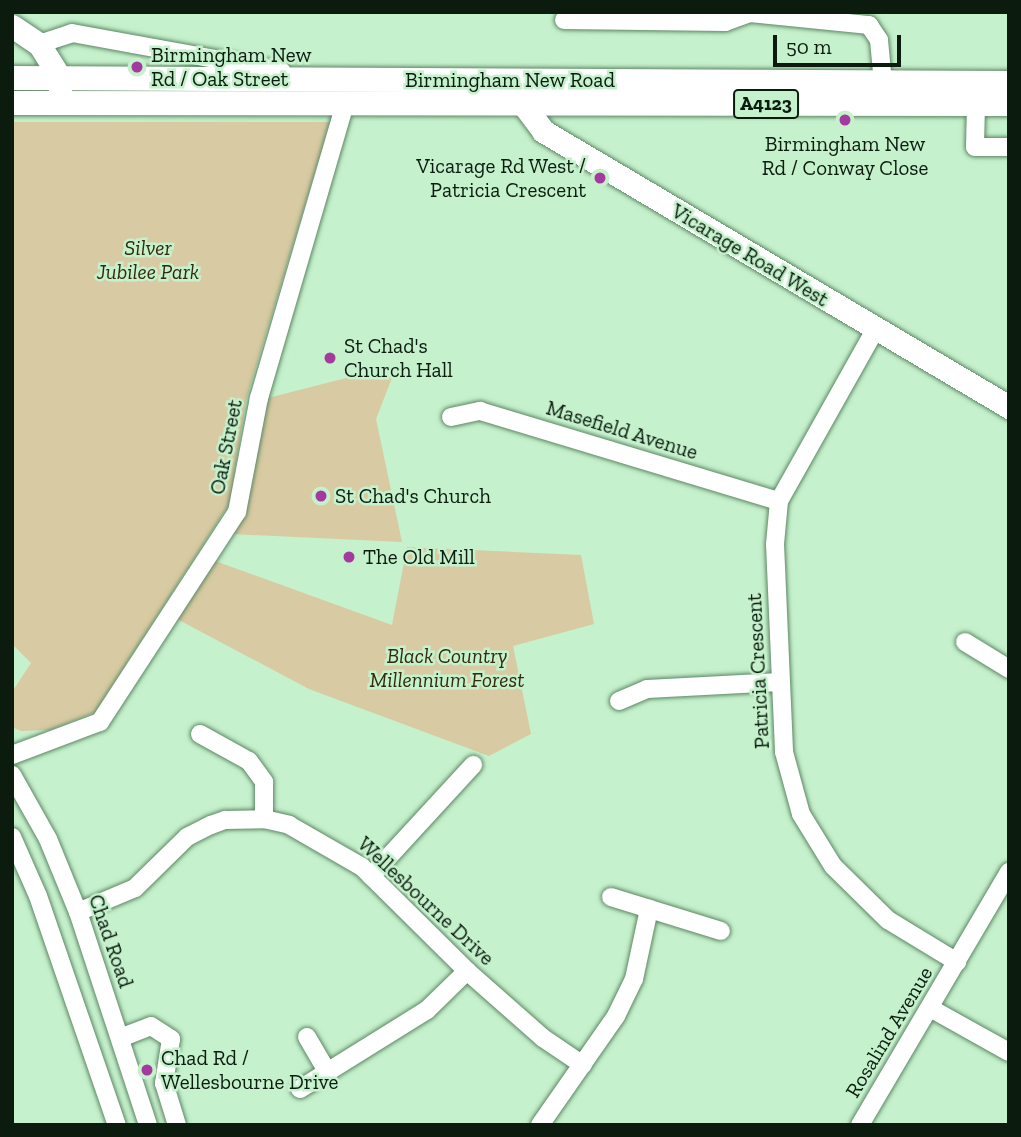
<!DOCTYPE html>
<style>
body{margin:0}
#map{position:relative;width:1021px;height:1137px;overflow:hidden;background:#c5f1cc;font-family:"Zilla Slab",serif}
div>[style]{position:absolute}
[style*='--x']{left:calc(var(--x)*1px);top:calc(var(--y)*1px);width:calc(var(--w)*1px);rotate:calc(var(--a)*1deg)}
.green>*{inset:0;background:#d8caa2}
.roads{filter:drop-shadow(0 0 2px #5e8765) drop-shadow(0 0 2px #5e8765)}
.minor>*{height:18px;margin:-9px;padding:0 9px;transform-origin:9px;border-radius:9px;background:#fff}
.major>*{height:23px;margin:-11.5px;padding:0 11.5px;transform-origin:11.5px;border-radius:11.5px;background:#fff}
.highway>*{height:24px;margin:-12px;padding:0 12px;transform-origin:12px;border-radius:12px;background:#fff}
.dots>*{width:19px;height:19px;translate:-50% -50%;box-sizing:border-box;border:4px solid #c5f1cc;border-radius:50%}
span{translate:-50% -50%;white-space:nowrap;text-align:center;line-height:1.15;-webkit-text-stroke:5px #c5f1cc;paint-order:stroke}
.shield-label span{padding:2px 5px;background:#c5f1cc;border:2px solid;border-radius:5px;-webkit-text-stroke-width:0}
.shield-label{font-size:19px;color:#0b1c0f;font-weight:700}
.poi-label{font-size:21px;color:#0b1c0f}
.left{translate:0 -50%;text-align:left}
.right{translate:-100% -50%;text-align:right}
.street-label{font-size:21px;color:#0b1c0f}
.park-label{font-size:21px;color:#34290b;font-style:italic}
.frame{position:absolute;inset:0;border:14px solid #0b1c0f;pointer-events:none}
.scale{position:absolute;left:773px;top:35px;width:128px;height:32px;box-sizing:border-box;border:4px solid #0b1c0f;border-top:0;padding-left:9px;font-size:21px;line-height:24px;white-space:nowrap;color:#0b1c0f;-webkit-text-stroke:5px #c5f1cc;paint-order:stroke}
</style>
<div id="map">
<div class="green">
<i style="clip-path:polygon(12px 122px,330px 122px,246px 400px,230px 503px,95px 712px,50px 730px,21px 731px,12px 727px,12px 692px,31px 663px,12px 644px)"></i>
<i style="clip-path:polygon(397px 365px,376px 419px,402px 542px,231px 534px,246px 509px,268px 398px)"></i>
<i style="clip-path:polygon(407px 547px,581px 555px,594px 624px,513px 646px,531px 734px,489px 756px,309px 689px,177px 619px,215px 561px,392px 625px)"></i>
</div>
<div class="roads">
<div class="minor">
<i style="--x:750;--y:13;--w:120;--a:5.8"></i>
<i style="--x:869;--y:25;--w:18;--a:56"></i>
<i style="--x:879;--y:40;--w:54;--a:84.7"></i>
<i style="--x:564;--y:20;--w:161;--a:0.7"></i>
<i style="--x:725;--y:22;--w:27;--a:-20"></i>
<i style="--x:39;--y:44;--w:35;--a:-18"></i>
<i style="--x:72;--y:33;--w:213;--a:10.3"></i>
<i style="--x:976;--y:105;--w:42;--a:91.4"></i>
<i style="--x:975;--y:147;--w:34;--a:0"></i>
<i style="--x:875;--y:330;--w:196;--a:119.3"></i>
<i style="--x:779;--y:501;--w:43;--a:95.3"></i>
<i style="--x:775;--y:544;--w:208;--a:87.5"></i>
<i style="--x:784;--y:752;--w:64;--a:74.7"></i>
<i style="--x:801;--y:814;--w:61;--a:58.4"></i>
<i style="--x:833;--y:866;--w:77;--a:44.5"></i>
<i style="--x:888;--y:920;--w:81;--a:31.3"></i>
<i style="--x:451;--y:417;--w:30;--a:-12"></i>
<i style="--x:480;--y:411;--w:312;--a:16.8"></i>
<i style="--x:965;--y:642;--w:52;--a:31.5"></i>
<i style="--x:619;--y:701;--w:30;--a:-23"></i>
<i style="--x:647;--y:689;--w:133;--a:-3"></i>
<i style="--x:200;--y:734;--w:56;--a:28.9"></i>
<i style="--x:249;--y:761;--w:26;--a:54"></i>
<i style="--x:264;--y:782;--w:37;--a:90"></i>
<i style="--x:12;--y:755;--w:94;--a:-20.6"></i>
<i style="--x:100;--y:722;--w:251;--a:-56.9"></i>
<i style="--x:237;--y:512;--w:116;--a:-79.1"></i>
<i style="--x:259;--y:398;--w:309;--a:-73.7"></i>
<i style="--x:12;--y:775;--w:73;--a:60.6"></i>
<i style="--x:48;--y:839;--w:79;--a:67.7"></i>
<i style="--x:78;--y:912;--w:224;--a:71.8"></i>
<i style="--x:12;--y:837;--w:64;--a:66.2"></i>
<i style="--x:38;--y:896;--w:242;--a:71"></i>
<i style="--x:371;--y:876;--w:151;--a:-47.4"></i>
<i style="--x:611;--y:897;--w:115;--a:17.2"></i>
<i style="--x:78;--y:912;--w:62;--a:-22.8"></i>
<i style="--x:135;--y:888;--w:73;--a:-44.4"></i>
<i style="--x:187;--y:837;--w:27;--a:-27"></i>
<i style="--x:211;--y:825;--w:15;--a:-20"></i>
<i style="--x:225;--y:820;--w:39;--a:-1"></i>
<i style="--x:264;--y:819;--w:26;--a:13"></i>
<i style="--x:289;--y:825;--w:84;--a:29.9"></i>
<i style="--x:362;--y:867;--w:148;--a:44.7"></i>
<i style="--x:467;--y:971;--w:101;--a:41.4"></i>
<i style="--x:543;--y:1038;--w:48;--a:34"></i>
<i style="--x:930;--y:1008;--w:90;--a:29.1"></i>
<i style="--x:307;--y:1037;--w:42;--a:59.7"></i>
<i style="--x:120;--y:1038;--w:33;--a:-21"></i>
<i style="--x:151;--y:1026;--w:24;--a:33"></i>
<i style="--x:171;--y:1039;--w:45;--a:99"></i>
<i style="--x:164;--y:1083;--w:44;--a:72.8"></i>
<i style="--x:300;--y:1089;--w:150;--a:-31.9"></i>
<i style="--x:427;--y:1010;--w:56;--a:-44.3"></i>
<i style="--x:540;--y:1125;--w:133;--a:-55.1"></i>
<i style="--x:616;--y:1016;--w:41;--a:-64.1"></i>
<i style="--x:634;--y:979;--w:72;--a:-77.9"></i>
<i style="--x:860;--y:1125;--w:294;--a:-59.5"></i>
</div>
<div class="major">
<i style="--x:12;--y:26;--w:32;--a:34"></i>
<i style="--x:39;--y:44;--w:39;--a:58"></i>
<i style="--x:60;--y:77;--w:16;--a:90"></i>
<i style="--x:519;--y:88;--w:16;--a:76"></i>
<i style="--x:523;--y:104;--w:34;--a:53"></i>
<i style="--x:543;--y:131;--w:542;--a:30.64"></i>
</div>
<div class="highway">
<i style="--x:12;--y:78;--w:997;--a:0.29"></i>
<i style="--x:12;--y:103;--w:997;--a:0.06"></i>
</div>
</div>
<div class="dots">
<i style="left:137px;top:67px;background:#a33b9e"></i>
<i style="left:845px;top:120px;background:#a33b9e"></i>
<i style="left:600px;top:178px;background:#a33b9e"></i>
<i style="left:330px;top:358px;background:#a33b9e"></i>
<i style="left:321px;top:496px;background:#a33b9e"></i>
<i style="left:349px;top:557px;background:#a33b9e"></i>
<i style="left:147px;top:1070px;background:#a33b9e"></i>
</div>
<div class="shield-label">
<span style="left:766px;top:104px">A4123</span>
</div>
<div class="poi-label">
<span class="left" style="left:151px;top:67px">Birmingham New<br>Rd / Oak Street</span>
<span style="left:845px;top:156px">Birmingham New<br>Rd / Conway Close</span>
<span class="right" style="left:586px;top:178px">Vicarage Rd West /<br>Patricia Crescent</span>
<span class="left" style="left:344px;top:358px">St Chad's<br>Church Hall</span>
<span class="left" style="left:335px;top:496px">St Chad's Church</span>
<span class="left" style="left:363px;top:557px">The Old Mill</span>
<span class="left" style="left:161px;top:1070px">Chad Rd /<br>Wellesbourne Drive</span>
</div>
<div class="street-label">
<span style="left:510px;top:80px">Birmingham New Road</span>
<span style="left:750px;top:255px;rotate:31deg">Vicarage Road West</span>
<span style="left:622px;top:430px;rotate:17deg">Masefield Avenue</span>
<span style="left:226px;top:447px;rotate:-79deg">Oak Street</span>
<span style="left:758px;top:671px;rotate:-93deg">Patricia Crescent</span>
<span style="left:426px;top:901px;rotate:43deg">Wellesbourne Drive</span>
<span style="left:111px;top:941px;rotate:71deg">Chad Road</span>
<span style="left:889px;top:1032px;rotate:-59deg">Rosalind Avenue</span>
</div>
<div class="park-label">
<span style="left:148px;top:260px">Silver<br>Jubilee Park</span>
<span style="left:447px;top:668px">Black Country<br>Millennium Forest</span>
</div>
<div class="frame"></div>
<div class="scale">50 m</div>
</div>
